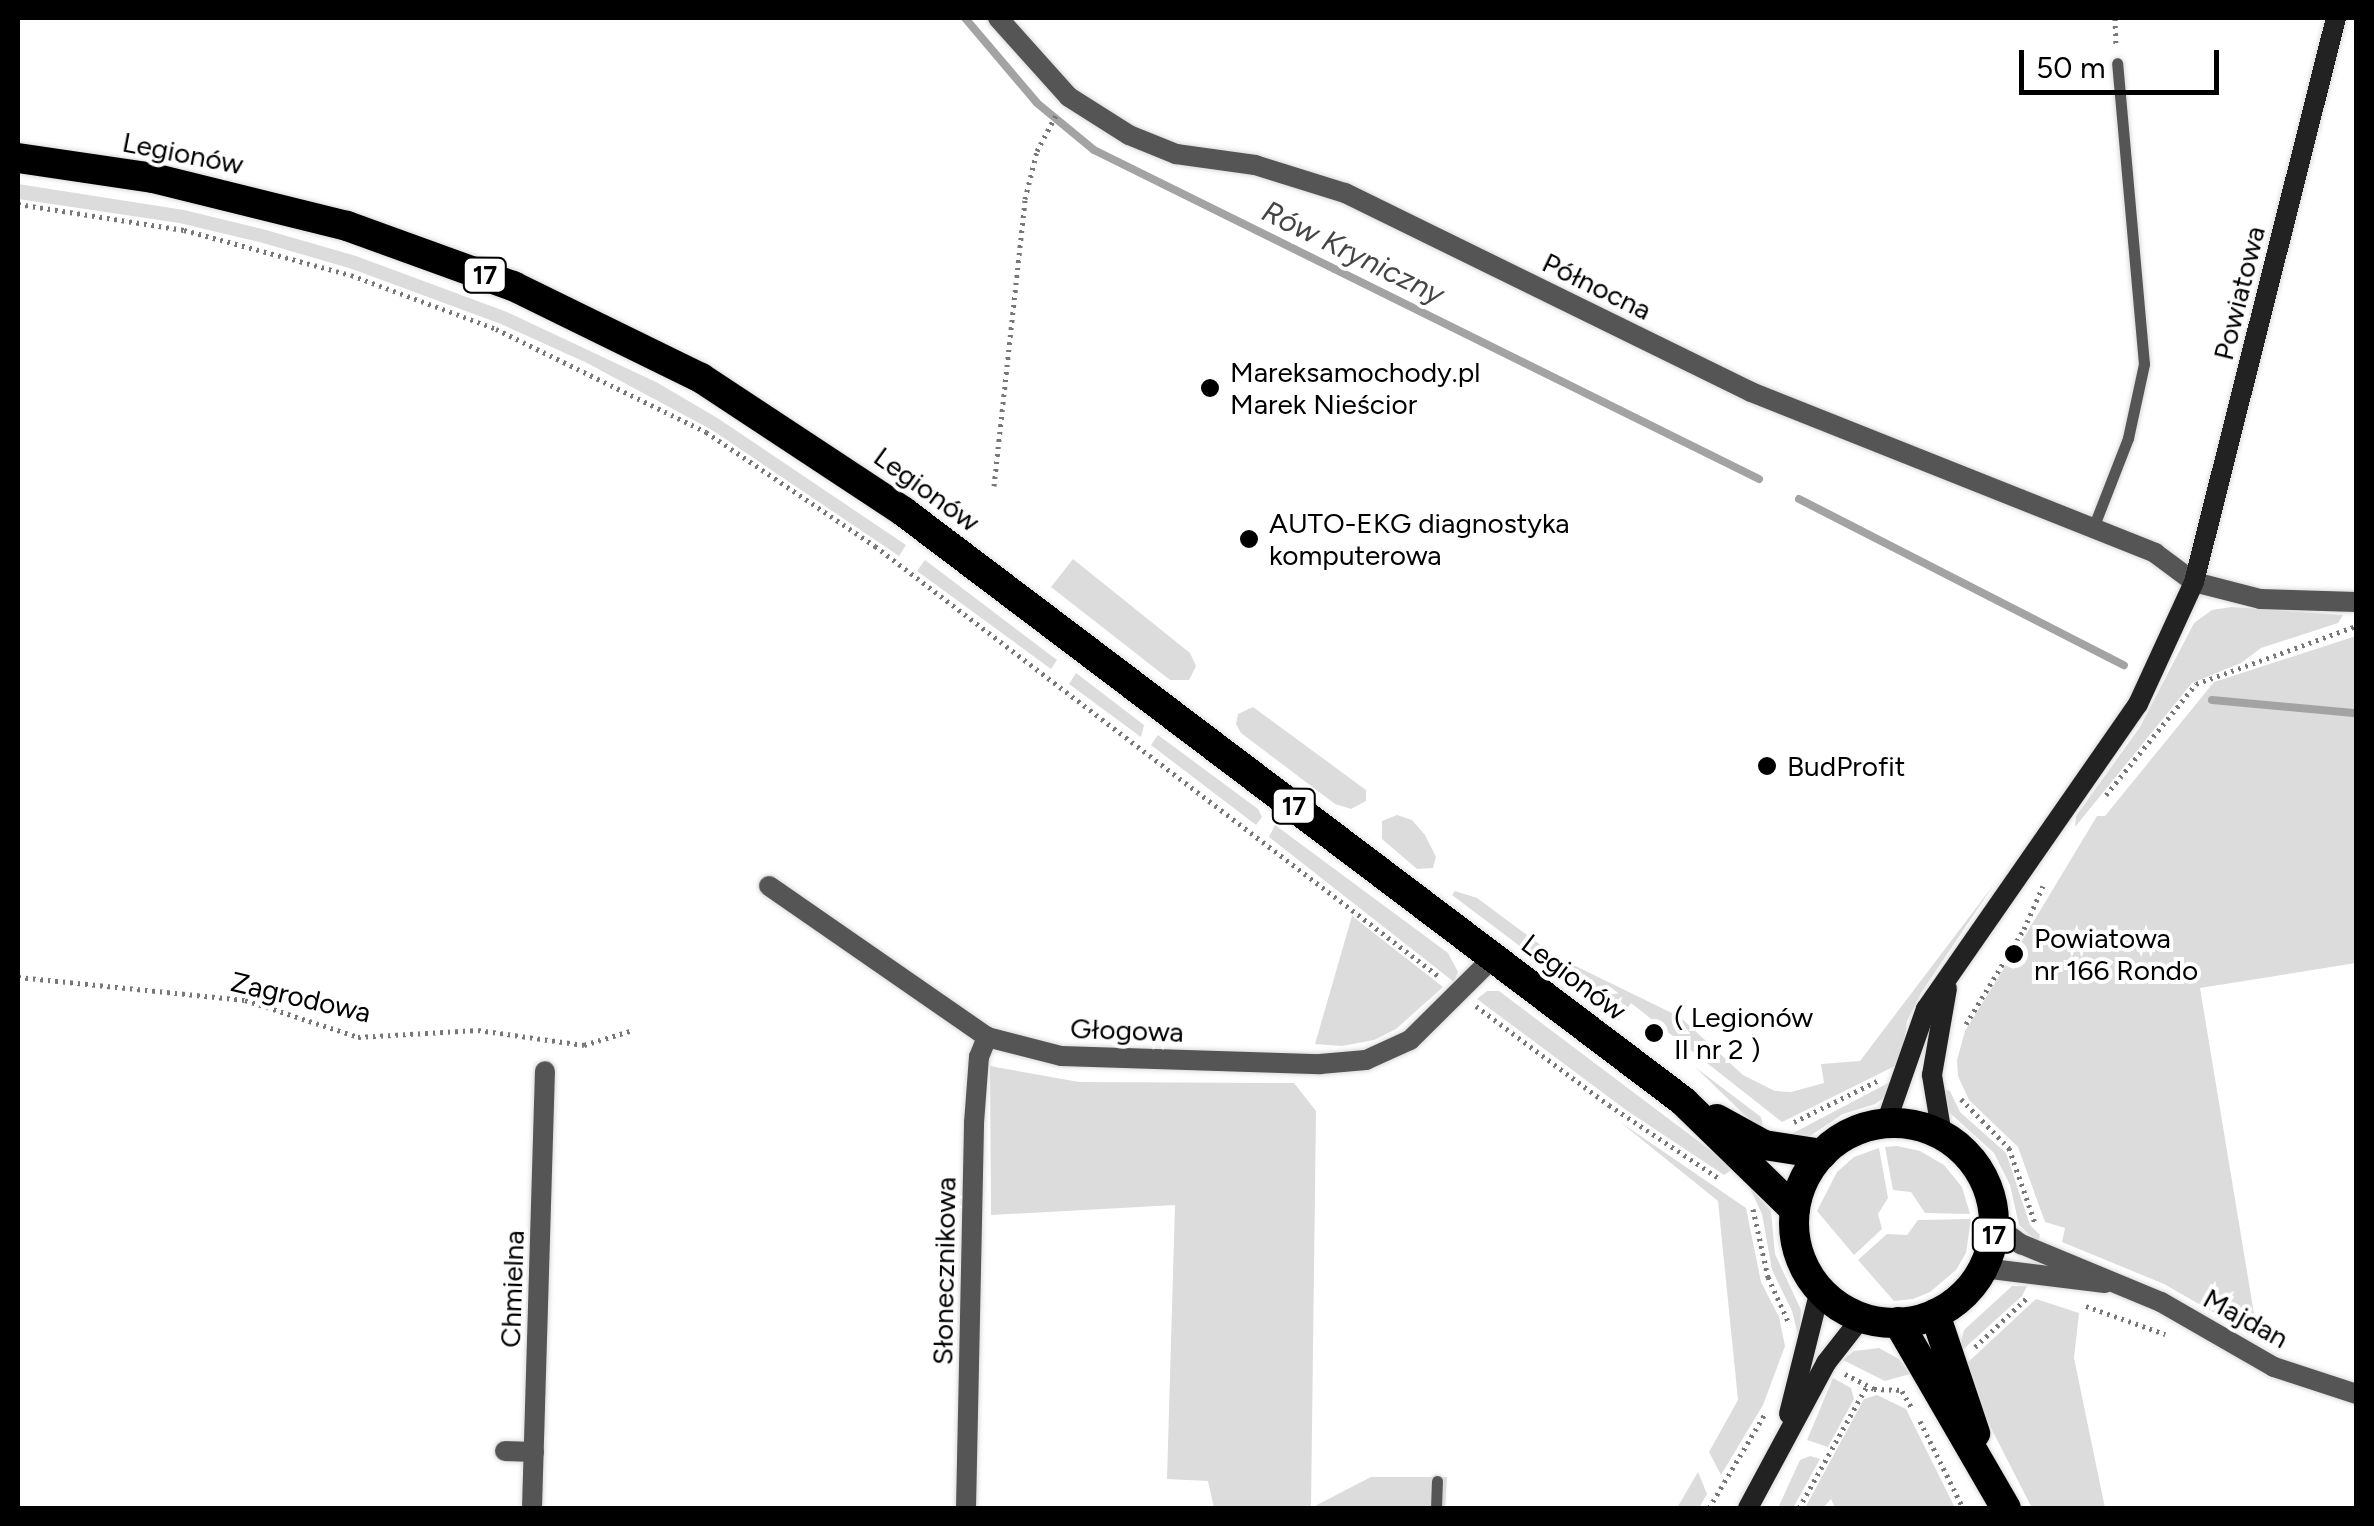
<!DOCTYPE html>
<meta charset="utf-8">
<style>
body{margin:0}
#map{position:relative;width:2374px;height:1526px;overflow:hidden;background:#fff;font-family:Figtree,sans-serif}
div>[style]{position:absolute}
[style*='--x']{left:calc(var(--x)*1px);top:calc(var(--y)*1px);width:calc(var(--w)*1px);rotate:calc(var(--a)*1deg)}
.green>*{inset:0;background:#dcdcdc}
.stream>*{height:8px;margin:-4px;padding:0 4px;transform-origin:4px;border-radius:4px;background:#a3a3a3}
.path>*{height:5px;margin-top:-2.5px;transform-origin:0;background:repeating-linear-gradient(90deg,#777 0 2.5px,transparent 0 7.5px)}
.roads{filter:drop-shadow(0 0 2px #dbdbdb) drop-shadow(0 0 2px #dbdbdb)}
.lane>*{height:11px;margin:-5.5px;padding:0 5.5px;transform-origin:5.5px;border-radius:5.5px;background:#555}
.street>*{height:20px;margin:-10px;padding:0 10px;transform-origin:10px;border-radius:10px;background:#555}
.secondary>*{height:20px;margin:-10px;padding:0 10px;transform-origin:10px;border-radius:10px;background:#222}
.highway>*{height:30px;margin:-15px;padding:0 15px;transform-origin:15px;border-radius:15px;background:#000}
.highway>.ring{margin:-15px;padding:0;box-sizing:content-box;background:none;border:30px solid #000;border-radius:50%}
.dots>*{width:28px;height:28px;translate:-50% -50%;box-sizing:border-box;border:5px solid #fff;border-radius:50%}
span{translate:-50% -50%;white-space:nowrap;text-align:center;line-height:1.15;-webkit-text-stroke:8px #fff;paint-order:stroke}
.shield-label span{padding:2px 8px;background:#fff;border:2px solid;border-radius:8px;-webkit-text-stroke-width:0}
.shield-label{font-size:25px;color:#000;font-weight:700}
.street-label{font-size:28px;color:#000}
.poi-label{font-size:28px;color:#000}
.left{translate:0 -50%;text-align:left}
.water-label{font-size:30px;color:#444;font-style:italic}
.frame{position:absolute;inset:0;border:20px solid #000;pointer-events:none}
.scale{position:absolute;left:2019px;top:50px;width:200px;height:45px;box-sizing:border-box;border:5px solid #000;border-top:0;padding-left:12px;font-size:30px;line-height:35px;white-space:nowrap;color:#000;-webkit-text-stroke:8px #fff;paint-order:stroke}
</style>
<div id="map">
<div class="green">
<i style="clip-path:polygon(18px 184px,184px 210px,266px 230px,356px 256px,507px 312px,658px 383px,719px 419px,906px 545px,899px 556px,712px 430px,587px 363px,501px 324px,352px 269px,263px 243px,179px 223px,18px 199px)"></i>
<i style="clip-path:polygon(1073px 559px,1190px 653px,1196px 666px,1189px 680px,1170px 680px,1051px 587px)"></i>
<i style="clip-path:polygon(925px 560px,1057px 660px,1051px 669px,917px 571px)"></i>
<i style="clip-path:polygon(2231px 607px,2343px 615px,2338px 623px,2261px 648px,2241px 663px,2192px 683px,2075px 827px,2076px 816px,2140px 727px,2194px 623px,2212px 610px)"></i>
<i style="clip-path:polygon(2356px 636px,2356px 963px,2200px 988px,2258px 1338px,2164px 1284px,2062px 1242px,2065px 1228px,2045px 1222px,2018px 1147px,1969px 1100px,1958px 1076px,1957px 1060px,1965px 1031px,2006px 965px,2014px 969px,2023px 953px,2017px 949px,2097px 816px,2105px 816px,2214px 682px)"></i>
<i style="clip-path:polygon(1076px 673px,1144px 725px,1141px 737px,1069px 684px)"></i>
<i style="clip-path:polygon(1253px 707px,1366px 790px,1366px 801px,1351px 809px,1335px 804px,1241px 733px,1236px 724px,1238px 714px)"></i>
<i style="clip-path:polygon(1158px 735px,1258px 809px,1262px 817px,1256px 825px,1151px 745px)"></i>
<i style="clip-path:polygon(1397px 815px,1412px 820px,1425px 835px,1436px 857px,1433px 868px,1417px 869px,1382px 839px,1382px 821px)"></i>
<i style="clip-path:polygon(1275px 825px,1448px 953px,1458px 972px,1454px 982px,1269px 837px)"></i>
<i style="clip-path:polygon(1995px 883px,1921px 993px,1907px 1021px,1901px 1063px,1782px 1122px,1631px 1003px,1619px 1021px,1452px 895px,1455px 891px,1477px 898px,1557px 957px,1680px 1017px,1743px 1075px,1775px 1091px,1791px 1092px,1824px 1083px,1821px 1064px,1860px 1061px)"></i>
<i style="clip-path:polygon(1352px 916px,1443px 987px,1396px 1029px,1374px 1040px,1342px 1046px,1315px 1044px)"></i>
<i style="clip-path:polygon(1487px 991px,1499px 991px,1734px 1168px,1724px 1175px,1626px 1110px,1477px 999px)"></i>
<i style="clip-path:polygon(990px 1066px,1079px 1082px,1294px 1083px,1316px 1111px,1311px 1508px,1371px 1477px,1447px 1477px,1445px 1508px,1214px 1508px,1208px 1481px,1167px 1479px,1175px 1205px,991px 1215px)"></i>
<i style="clip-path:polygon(1695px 1067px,1761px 1117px,1763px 1128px,1756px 1126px)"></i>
<i style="clip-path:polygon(1892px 1081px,1888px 1095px,1875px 1104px,1843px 1114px,1810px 1136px,1780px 1140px)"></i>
<i style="clip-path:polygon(1942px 1089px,1950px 1091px,1960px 1112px,2006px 1153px,2030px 1225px,2040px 1235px,2038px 1242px,2019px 1225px,2010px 1185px,1994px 1153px,1950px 1113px)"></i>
<i style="clip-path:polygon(1620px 1122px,1746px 1208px,1761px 1282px,1779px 1317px,1785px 1346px,1763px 1405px,1721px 1475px,1709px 1452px,1738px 1400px,1718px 1201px)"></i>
<i style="clip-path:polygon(1897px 1146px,1920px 1151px,1944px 1165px,1962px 1187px,1970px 1214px,1925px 1213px,1911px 1192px,1893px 1190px,1885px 1147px)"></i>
<i style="clip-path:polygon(1879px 1148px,1888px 1198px,1878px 1214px,1882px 1229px,1854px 1255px,1817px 1211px,1837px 1172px,1854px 1157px)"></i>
<i style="clip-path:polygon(1749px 1186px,1771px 1211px,1775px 1254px,1801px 1310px,1799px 1339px,1792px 1311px,1772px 1270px,1762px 1214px)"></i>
<i style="clip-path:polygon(1971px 1219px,1966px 1253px,1956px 1270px,1930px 1292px,1913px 1299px,1894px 1301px,1858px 1260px,1887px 1234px,1907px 1235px,1918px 1220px)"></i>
<i style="clip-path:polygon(2012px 1286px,2027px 1286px,2022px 1296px,1958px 1354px,1964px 1330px)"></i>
<i style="clip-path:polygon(2036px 1299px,2079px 1313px,2074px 1358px,2105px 1508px,2032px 1508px,1969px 1385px,1965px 1365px)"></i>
<i style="clip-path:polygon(1879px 1348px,1899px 1359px,1910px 1374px,1885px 1381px,1843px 1360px,1854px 1351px)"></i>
<i style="clip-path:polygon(1833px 1378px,1851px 1388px,1854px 1399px,1828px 1447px,1807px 1440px)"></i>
<i style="clip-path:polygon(1877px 1395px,1906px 1409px,1955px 1508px,1835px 1508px,1831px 1499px,1823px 1508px,1805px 1508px,1864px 1399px)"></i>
<i style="clip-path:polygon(1810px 1456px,1820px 1459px,1793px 1508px,1778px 1508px,1800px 1460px)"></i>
<i style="clip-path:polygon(1698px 1472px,1707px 1494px,1699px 1508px,1677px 1508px)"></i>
</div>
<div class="stream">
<i style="--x:965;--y:18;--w:111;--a:49.7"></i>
<i style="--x:1037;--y:103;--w:74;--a:39.5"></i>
<i style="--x:1094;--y:150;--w:742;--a:26.32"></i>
<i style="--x:1799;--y:499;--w:365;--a:27.1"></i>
<i style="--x:2212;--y:700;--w:145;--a:5.2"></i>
</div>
<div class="path">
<i style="--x:2115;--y:18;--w:26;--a:88"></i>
<i style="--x:18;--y:204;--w:168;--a:8.9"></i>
<i style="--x:184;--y:230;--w:173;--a:15.1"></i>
<i style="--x:351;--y:275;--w:155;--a:20.4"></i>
<i style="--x:496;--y:329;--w:234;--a:26.1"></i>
<i style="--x:706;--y:432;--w:204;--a:34"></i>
<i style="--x:875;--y:546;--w:712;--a:37.35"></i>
<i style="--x:994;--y:486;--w:289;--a:-83.8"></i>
<i style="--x:1025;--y:199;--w:49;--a:-76"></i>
<i style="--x:1037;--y:151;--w:41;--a:-62.2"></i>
<i style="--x:2106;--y:795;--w:143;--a:-51"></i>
<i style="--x:2196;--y:684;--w:170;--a:-19.9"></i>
<i style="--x:18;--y:977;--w:228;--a:5.8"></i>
<i style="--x:245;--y:1000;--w:119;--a:18.1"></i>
<i style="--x:358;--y:1037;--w:120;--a:-3.3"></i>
<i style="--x:478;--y:1030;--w:107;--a:8.1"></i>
<i style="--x:584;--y:1045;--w:51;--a:-17"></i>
<i style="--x:1476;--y:1006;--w:166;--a:36.7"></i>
<i style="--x:1609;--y:1105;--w:133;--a:33.7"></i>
<i style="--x:1966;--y:1024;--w:111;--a:-58.6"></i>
<i style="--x:2024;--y:929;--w:47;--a:-66.2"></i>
<i style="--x:1961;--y:1099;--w:69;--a:45.6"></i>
<i style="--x:2009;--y:1148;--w:79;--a:70.9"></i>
<i style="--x:1794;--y:1122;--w:95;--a:-26.3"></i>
<i style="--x:1753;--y:1209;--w:70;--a:77.6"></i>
<i style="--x:1768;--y:1277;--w:48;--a:65.6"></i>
<i style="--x:2086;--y:1306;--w:84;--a:19.5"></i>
<i style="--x:1975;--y:1347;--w:74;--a:-43.4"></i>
<i style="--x:1845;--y:1374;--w:33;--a:27"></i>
<i style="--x:1874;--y:1389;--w:30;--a:2"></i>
<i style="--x:1902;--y:1391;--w:20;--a:60"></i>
<i style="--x:1920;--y:1421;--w:97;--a:63.7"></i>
<i style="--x:1709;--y:1508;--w:112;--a:-59.3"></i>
<i style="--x:1799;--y:1508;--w:140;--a:-60.9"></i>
</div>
<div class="roads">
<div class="lane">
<i style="--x:2093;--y:528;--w:97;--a:-68.7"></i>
<i style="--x:2128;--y:438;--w:76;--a:-77.8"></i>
<i style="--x:2144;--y:364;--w:302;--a:-95.1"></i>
<i style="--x:1436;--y:1508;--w:27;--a:-88"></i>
</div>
<div class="street">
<i style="--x:998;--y:18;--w:106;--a:48.1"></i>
<i style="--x:1069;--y:97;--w:71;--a:32.3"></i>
<i style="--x:1129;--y:135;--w:51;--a:22"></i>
<i style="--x:1176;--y:154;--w:80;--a:7.9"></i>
<i style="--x:1255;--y:165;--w:94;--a:17.3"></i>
<i style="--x:1345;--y:193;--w:452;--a:26.1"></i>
<i style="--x:1751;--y:392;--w:435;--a:21.7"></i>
<i style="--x:2155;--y:553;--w:49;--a:36.6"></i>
<i style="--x:2194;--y:582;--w:68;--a:14.4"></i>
<i style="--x:2260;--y:599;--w:96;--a:1.8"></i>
<i style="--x:769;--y:886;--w:265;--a:34.7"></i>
<i style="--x:987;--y:1037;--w:76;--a:14.4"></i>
<i style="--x:1061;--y:1056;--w:259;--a:1.8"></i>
<i style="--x:1320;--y:1064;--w:46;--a:-5"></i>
<i style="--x:1366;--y:1060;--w:48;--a:-24.4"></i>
<i style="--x:1410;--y:1040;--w:118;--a:-44.7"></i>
<i style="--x:1994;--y:1224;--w:34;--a:37"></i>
<i style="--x:2021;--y:1244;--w:152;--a:22.5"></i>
<i style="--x:2161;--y:1302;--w:130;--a:29.9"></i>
<i style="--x:2274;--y:1367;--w:86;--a:18.2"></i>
<i style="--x:1983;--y:1268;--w:123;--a:7"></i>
<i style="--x:505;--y:1451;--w:29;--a:2"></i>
<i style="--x:532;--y:1508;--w:437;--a:-88.3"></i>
<i style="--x:966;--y:1508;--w:385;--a:-88.8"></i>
<i style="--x:974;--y:1123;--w:66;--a:-85.7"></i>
<i style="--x:979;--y:1057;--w:22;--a:-68"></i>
</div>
<div class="secondary">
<i style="--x:1886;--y:1123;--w:121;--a:-70.7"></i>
<i style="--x:1926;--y:1009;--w:371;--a:-55.2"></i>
<i style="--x:2138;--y:704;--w:134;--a:-65.3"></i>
<i style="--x:2194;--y:582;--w:582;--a:-75.87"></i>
<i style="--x:1942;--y:1135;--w:61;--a:-99.5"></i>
<i style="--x:1932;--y:1075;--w:88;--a:-80.2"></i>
<i style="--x:1789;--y:1414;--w:128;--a:-76"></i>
<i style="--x:1748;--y:1508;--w:165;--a:-61.7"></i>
<i style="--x:1826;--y:1363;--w:58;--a:-52"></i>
</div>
<div class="highway">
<i style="--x:18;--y:158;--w:136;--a:8.4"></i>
<i style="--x:153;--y:178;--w:200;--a:13.9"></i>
<i style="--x:347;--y:226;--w:177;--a:19.9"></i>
<i style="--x:513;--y:286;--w:209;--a:26.1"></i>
<i style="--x:701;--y:378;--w:243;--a:33.4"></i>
<i style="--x:904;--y:512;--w:977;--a:37.09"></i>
<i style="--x:1683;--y:1101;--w:156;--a:44.2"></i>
<i style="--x:1717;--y:1119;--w:54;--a:29"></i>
<i style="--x:1764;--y:1145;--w:59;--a:8.8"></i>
<i class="ring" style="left:1794px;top:1123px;width:170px;height:170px"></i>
<i style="--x:1935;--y:1314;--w:126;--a:71.4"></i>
<i style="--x:1898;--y:1322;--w:215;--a:59.9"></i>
</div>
</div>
<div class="dots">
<i style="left:1210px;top:388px;background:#000"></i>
<i style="left:1249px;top:539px;background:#000"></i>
<i style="left:1767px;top:766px;background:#000"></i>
<i style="left:2014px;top:954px;background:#000"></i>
<i style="left:1654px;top:1033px;background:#000"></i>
</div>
<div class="shield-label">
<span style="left:485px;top:275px">17</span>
<span style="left:1294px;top:806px">17</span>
<span style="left:1994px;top:1235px">17</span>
</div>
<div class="street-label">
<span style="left:183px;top:153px;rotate:11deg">Legionów</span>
<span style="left:1597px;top:286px;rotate:26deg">Północna</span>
<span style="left:2239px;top:293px;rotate:-76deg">Powiatowa</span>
<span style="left:927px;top:489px;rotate:36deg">Legionów</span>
<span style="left:1574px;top:977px;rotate:37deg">Legionów</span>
<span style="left:301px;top:997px;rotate:13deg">Zagrodowa</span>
<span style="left:1127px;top:1030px;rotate:2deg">Głogowa</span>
<span style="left:944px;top:1271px;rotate:-89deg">Słonecznikowa</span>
<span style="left:512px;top:1289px;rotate:-88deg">Chmielna</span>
<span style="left:2246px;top:1318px;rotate:29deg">Majdan</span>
</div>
<div class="poi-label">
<span class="left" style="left:1230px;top:388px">Mareksamochody.pl<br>Marek Nieścior</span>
<span class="left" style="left:1269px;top:539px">AUTO-EKG diagnostyka<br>komputerowa</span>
<span class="left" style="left:1787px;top:766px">BudProfit</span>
<span class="left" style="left:2034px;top:954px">Powiatowa<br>nr 166 Rondo</span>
<span class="left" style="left:1674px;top:1033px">( Legionów<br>II nr 2 )</span>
</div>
<div class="water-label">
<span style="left:1353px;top:253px;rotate:26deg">Rów Kryniczny</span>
</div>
<div class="frame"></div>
<div class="scale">50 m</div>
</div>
